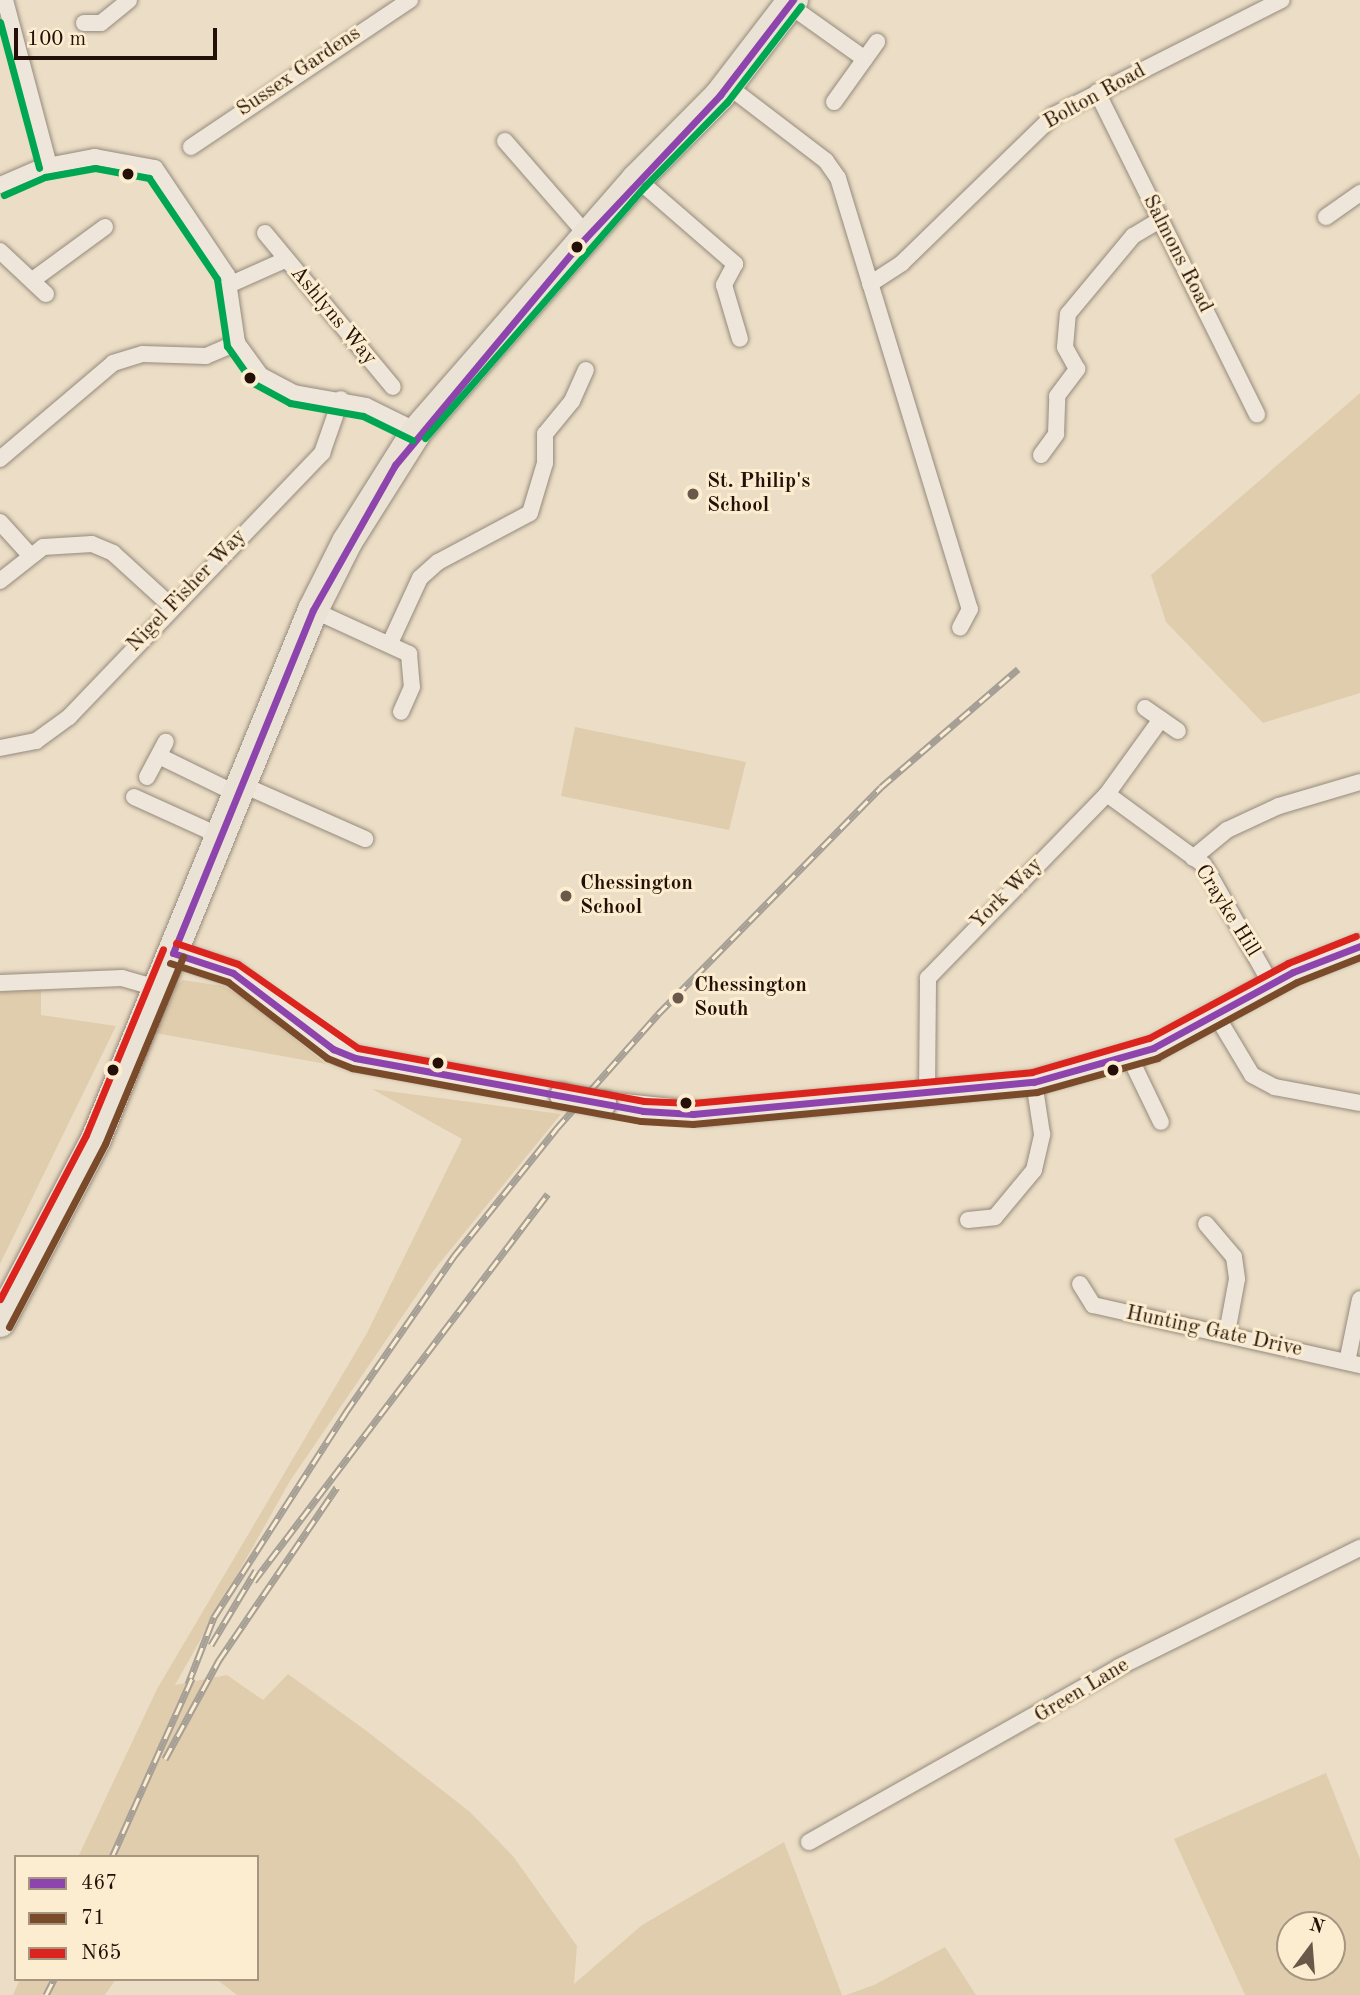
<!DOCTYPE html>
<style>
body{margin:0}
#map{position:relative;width:1360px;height:1995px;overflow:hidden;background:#ecdec6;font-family:"Old Standard TT",serif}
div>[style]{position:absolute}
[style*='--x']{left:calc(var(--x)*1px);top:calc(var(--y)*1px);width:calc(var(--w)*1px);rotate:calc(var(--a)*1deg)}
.green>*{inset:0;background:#e0cdad}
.roads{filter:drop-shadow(0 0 2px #958a7c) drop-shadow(0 0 2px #958a7c)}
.street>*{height:16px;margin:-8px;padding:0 8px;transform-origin:8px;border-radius:8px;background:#eee6da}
.secondary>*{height:23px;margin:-11.5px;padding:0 11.5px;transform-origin:11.5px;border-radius:11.5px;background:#eee6da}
.highway>*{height:30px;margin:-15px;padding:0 15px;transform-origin:15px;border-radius:15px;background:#eae3d5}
.rail>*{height:7px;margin-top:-3.5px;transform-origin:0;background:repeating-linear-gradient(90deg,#fcedd0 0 13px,#a69f95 0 26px);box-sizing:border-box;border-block:2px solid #a69f95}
.bridges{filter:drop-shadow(0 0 2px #796f62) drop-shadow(0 0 2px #796f62)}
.secondary-bridge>*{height:23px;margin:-11.5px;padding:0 11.5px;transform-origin:11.5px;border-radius:11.5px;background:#eee6da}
.bus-1>*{height:7px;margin:-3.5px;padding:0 3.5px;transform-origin:3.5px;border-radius:3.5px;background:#8e44ad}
.bus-2>*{height:7px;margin:-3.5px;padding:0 3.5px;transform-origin:3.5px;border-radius:3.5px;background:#7a4b2a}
.bus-3>*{height:7px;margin:-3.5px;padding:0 3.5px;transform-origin:3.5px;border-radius:3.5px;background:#dc241f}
.bus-4>*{height:7px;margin:-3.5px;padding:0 3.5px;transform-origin:3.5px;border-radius:3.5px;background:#00a651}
.dots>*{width:19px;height:19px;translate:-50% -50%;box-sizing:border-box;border:4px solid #fcedd0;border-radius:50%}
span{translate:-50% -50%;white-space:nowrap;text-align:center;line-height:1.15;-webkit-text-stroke:6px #fcedd0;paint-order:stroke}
.street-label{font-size:21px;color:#241008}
.poi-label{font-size:21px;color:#241008;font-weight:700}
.left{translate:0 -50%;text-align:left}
.legend{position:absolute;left:14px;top:1855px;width:245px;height:126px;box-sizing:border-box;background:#fcedd0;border:2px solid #a69580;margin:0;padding:9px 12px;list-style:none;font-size:21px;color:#241008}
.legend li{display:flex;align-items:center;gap:14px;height:35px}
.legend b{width:35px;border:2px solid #a69580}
.north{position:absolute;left:1276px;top:1911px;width:70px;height:70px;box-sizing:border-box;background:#fcedd0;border:2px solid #a69580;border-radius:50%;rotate:16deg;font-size:19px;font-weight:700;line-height:28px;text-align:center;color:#241008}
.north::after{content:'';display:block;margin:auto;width:24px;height:32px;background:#6a584a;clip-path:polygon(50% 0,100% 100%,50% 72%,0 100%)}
.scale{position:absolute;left:14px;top:28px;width:203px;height:32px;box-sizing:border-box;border:4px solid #241008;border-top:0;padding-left:9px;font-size:21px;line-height:24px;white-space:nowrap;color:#241008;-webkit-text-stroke:5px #fcedd0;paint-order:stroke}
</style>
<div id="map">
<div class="green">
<i style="clip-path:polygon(1360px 393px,1360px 693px,1263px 723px,1166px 622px,1151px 575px)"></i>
<i style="clip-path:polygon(575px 727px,746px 762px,729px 830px,561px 796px)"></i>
<i style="clip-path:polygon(183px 980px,223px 986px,245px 998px,326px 1064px,155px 1033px,172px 988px)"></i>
<i style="clip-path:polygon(41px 987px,41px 1015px,116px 1026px,0 1264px,0 992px)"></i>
<i style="clip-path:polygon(372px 1089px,561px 1114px,434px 1270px,290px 1481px,175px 1685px,227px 1675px,263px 1700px,288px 1674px,368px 1732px,470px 1812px,513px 1856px,577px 1946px,574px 1984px,642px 1925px,784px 1842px,842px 1995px,237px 1995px,216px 1979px,257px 1979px,257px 1857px,78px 1857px,157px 1689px,367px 1333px,462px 1139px)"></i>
<i style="clip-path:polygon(evenodd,1326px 1773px,1360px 1859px,1360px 1995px,1245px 1995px,1174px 1839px,1326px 1773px,1290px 1925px,1332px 1925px,1332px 1967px,1290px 1967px,1290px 1925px)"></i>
<i style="clip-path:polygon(945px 1947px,976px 1995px,846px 1995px,874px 1985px)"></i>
<i style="clip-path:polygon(20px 1979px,116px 1979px,105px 1995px,13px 1995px)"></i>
</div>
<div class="roads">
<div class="street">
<i style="--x:5;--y:0;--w:171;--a:75.1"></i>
<i style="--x:789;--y:5;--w:93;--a:35.4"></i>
<i style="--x:84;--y:23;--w:17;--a:0"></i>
<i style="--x:101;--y:23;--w:36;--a:-39"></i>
<i style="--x:728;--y:86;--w:123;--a:37.4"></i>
<i style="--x:826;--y:161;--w:21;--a:55"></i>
<i style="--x:838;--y:178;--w:451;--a:73"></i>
<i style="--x:970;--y:609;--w:21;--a:118"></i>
<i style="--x:1097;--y:92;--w:360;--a:63.6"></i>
<i style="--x:834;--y:102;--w:74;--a:-54.4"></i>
<i style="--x:505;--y:141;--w:125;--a:48.9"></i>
<i style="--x:191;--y:147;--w:264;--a:-33.9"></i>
<i style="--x:637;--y:179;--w:130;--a:40.9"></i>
<i style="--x:735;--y:264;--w:24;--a:118"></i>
<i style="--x:724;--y:285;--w:56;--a:73.5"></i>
<i style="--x:0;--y:185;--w:46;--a:-23.2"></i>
<i style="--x:42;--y:167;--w:54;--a:-10.7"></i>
<i style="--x:95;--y:157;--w:61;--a:10.4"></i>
<i style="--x:155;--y:168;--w:129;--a:56.1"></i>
<i style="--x:227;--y:275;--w:69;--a:81.6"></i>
<i style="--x:237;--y:343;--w:39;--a:54"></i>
<i style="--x:260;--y:375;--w:38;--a:28"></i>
<i style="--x:294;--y:393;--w:73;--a:10.2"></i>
<i style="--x:366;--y:406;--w:57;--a:26.1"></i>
<i style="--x:1326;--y:217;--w:42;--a:-35.2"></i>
<i style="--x:265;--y:233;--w:200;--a:50.3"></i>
<i style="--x:0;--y:251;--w:63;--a:43.1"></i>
<i style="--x:34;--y:279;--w:88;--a:-36.2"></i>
<i style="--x:231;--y:284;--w:59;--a:-24"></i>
<i style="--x:870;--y:284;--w:38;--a:-33"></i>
<i style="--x:902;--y:263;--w:212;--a:-44.2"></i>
<i style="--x:1054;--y:115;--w:255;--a:-26.8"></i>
<i style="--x:1041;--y:455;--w:26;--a:-54"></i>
<i style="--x:1056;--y:434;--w:38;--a:-88"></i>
<i style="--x:1057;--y:396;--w:34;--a:-53"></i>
<i style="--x:1077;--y:369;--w:25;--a:-119"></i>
<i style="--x:1065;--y:347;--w:33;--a:-85"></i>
<i style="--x:1068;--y:314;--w:102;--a:-50.2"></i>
<i style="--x:1133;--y:236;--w:31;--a:-31"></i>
<i style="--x:0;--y:459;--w:148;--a:-40.3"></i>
<i style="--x:113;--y:363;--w:31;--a:-17"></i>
<i style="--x:143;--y:354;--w:63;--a:1.8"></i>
<i style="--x:206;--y:356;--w:34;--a:-23"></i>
<i style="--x:0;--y:522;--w:45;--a:47.7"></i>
<i style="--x:0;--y:581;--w:55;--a:-38.3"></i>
<i style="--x:43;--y:547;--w:49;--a:-3.5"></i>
<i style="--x:92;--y:544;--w:23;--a:23"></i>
<i style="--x:113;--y:553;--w:77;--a:42.4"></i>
<i style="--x:313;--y:610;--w:106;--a:24.6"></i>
<i style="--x:409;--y:654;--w:33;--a:85"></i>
<i style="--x:412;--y:687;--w:27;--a:114"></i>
<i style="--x:391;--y:641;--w:69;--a:-65.3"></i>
<i style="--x:420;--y:578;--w:24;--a:-42"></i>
<i style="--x:438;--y:562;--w:104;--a:-28"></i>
<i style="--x:530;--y:513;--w:52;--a:-73.3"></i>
<i style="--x:545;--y:463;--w:29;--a:-90"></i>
<i style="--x:545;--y:434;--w:43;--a:-50.7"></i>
<i style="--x:572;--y:401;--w:34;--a:-66"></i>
<i style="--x:1145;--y:708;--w:40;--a:34.9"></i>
<i style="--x:0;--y:748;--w:37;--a:-11"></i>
<i style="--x:36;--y:741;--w:41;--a:-36"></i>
<i style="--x:69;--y:717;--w:366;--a:-46.2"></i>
<i style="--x:322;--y:453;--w:57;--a:-70.6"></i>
<i style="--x:159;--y:756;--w:87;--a:26"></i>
<i style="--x:147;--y:777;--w:40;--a:-62"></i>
<i style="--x:241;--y:784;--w:136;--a:23.9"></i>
<i style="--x:1107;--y:794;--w:120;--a:36.2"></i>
<i style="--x:1204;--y:865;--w:137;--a:60.6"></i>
<i style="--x:134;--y:797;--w:94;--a:24.4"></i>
<i style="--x:1193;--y:858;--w:44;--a:-39.5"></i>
<i style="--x:1227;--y:830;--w:57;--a:-24.8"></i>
<i style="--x:1279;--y:806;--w:84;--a:-16.5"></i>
<i style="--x:0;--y:983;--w:122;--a:-2.3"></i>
<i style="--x:122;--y:978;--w:37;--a:16"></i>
<i style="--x:1216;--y:1015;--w:70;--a:59"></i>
<i style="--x:1252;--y:1075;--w:26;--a:28"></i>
<i style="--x:1275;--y:1087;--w:86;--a:10.7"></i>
<i style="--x:1130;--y:1058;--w:71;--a:64.2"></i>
<i style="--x:927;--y:1095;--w:117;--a:-89.5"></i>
<i style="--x:928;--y:978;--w:257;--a:-45.8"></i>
<i style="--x:1107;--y:794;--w:92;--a:-54.2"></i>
<i style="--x:968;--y:1220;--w:27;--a:-6"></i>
<i style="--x:995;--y:1217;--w:61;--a:-50.3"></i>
<i style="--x:1034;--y:1170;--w:37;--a:-77"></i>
<i style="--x:1042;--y:1134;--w:53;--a:-98.7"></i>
<i style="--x:1206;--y:1224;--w:43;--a:49.7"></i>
<i style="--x:1234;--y:1257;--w:22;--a:82"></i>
<i style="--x:1237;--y:1279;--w:55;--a:100.5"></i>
<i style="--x:1080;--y:1284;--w:25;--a:58"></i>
<i style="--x:1093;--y:1305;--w:274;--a:12.7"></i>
<i style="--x:1347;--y:1362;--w:64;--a:-78.3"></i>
<i style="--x:809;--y:1842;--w:356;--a:-29.4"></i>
<i style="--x:1119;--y:1667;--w:269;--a:-26.3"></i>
</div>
<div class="secondary">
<i style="--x:173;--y:953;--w:63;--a:18.4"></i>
<i style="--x:233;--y:973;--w:126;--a:37.2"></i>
<i style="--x:333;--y:1049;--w:24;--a:22"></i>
<i style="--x:355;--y:1058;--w:209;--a:10.2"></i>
<i style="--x:604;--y:1103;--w:98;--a:5.9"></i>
<i style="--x:701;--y:1113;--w:334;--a:-5.3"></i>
<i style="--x:1034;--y:1082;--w:124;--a:-15.9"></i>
<i style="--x:1153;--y:1048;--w:159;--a:-28.5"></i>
<i style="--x:1293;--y:972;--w:72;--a:-21.2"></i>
</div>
<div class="highway">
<i style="--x:0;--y:1322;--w:207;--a:-62.3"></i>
<i style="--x:96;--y:1139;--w:572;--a:-67.7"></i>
<i style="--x:313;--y:610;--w:76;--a:-63.4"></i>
<i style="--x:347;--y:542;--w:131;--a:-57.8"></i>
<i style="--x:417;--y:431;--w:335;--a:-48.9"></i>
<i style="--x:637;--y:179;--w:118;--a:-45.3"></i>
<i style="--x:720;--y:95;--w:120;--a:-52.5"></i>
</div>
</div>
<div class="rail">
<i style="--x:254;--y:1581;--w:486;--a:-52.8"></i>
<i style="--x:211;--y:1645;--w:87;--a:-59"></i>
<i style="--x:188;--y:1684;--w:72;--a:-68.8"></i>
<i style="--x:214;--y:1617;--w:244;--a:-57.2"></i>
<i style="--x:346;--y:1412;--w:190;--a:-55.3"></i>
<i style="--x:454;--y:1256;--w:163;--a:-51.2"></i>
<i style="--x:556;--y:1129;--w:154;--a:-48.4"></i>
<i style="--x:658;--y:1014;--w:318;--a:-45.5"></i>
<i style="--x:881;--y:787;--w:181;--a:-40.7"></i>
<i style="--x:165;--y:1759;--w:113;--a:-61.4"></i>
<i style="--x:219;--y:1660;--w:209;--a:-55.7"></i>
<i style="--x:112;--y:1857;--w:196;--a:-65.9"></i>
<i style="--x:46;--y:1995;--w:18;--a:-63"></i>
</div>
<div class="bridges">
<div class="secondary-bridge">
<i style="--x:561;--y:1095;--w:44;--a:10.5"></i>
</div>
</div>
<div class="bus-1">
<i style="--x:173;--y:953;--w:63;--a:18.4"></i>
<i style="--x:233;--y:973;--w:126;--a:37.2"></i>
<i style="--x:333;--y:1049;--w:24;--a:22"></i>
<i style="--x:355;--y:1058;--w:293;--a:10.4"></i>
<i style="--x:643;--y:1111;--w:50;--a:3.4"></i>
<i style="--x:693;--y:1114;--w:342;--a:-5.4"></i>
<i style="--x:1034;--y:1082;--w:124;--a:-15.9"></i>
<i style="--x:1153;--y:1048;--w:159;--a:-28.5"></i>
<i style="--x:1293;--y:972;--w:72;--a:-21.2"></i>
<i style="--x:173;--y:953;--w:370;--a:-67.8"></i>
<i style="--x:313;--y:610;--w:167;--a:-60.5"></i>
<i style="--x:395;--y:465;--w:283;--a:-50.2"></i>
<i style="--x:576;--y:248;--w:210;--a:-46.7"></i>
<i style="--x:720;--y:95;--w:120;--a:-52.5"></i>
</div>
<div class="bus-2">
<i style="--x:170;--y:963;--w:61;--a:18.1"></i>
<i style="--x:228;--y:982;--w:125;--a:37.5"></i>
<i style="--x:327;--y:1058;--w:27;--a:22"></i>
<i style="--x:352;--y:1068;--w:294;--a:10.4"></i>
<i style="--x:641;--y:1121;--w:52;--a:3.3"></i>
<i style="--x:693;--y:1124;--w:345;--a:-5.3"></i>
<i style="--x:1037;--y:1092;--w:125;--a:-15.8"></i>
<i style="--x:1157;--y:1058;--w:159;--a:-28.5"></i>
<i style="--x:1297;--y:982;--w:68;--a:-21.6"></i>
<i style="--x:9;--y:1327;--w:207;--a:-62.3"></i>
<i style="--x:105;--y:1144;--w:203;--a:-67.4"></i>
</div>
<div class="bus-3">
<i style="--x:176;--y:943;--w:65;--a:18.7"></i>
<i style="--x:238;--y:964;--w:146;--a:35"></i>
<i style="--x:358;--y:1048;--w:291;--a:10.5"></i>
<i style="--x:644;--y:1101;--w:49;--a:2.3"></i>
<i style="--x:693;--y:1103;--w:340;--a:-5.2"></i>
<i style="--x:1032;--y:1072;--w:122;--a:-16.2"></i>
<i style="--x:1149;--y:1038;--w:158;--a:-28.3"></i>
<i style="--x:1288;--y:963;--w:73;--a:-21.7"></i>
<i style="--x:0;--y:1299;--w:185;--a:-62.3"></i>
<i style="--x:86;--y:1135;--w:201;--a:-67.5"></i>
</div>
<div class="bus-4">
<i style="--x:0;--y:22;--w:151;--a:75"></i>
<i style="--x:4;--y:195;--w:45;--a:-23.7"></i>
<i style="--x:45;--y:177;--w:51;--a:-10.2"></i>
<i style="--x:95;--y:168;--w:55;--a:10.5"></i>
<i style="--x:149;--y:178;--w:122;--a:56"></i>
<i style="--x:217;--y:279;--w:68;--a:81.5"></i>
<i style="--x:227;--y:346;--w:45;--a:54.9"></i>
<i style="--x:253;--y:383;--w:42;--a:28.4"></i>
<i style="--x:290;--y:403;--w:74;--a:10.1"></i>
<i style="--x:363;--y:416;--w:55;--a:26.1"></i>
<i style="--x:425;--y:438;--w:335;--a:-48.9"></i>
<i style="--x:645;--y:186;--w:117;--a:-45.7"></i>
<i style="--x:727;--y:102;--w:121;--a:-52.4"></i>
</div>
<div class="dots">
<i style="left:128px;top:174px;background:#241008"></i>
<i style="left:577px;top:247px;background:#241008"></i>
<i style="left:250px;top:378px;background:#241008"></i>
<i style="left:693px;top:494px;background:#6a584a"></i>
<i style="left:566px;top:896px;background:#6a584a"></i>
<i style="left:678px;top:998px;background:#6a584a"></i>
<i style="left:438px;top:1063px;background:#241008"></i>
<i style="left:113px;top:1070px;background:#241008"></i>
<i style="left:1113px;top:1070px;background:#241008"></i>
<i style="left:686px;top:1103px;background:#241008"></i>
</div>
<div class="street-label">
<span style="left:299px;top:72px;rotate:-34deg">Sussex Gardens</span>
<span style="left:1095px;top:97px;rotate:-29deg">Bolton Road</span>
<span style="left:1177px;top:254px;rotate:63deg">Salmons Road</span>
<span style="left:333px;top:316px;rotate:50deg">Ashlyns Way</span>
<span style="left:187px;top:591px;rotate:-46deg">Nigel Fisher Way</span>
<span style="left:1007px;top:894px;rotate:-45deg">York Way</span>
<span style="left:1227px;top:911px;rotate:58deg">Crayke Hill</span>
<span style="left:1214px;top:1332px;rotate:12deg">Hunting Gate Drive</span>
<span style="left:1082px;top:1691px;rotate:-31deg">Green Lane</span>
</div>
<div class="poi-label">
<span class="left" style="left:707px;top:494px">St. Philip's<br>School</span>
<span class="left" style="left:580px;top:896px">Chessington<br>School</span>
<span class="left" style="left:694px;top:998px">Chessington<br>South</span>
</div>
<ul class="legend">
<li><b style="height:9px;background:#8e44ad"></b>467</li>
<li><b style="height:9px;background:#7a4b2a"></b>71</li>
<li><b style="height:9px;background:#dc241f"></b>N65</li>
</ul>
<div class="north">N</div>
<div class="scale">100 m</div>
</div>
